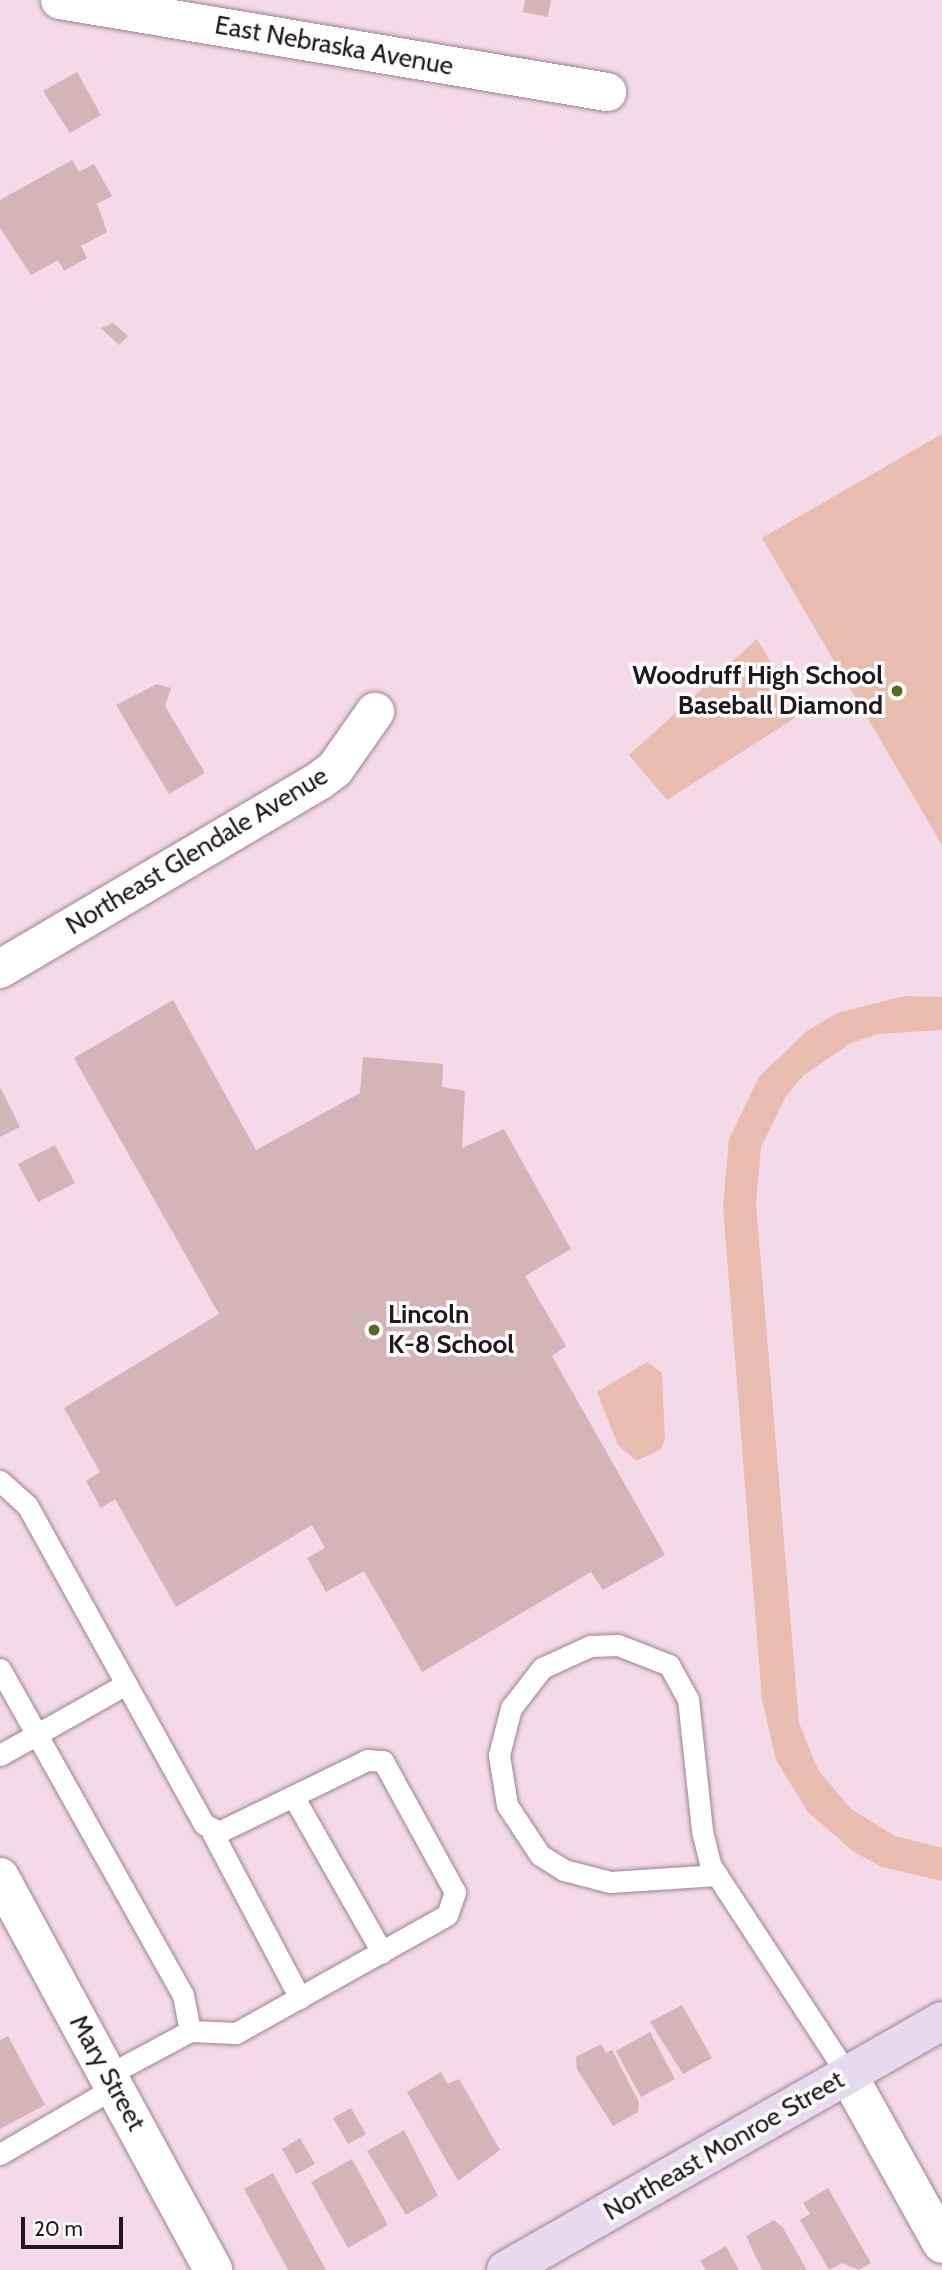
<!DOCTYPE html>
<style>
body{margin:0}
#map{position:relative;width:942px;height:2270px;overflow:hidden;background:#f4d9e8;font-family:Cabin,sans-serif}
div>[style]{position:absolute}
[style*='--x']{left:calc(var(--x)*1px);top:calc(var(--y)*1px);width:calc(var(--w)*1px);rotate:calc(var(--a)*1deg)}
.green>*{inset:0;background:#e8bcae}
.building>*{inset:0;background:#d3b4b7}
.roads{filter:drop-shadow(0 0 2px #9c8391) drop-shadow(0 0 2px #9c8391)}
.lane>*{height:21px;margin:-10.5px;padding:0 10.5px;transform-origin:10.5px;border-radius:10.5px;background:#fff}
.street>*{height:38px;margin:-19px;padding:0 19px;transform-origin:19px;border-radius:19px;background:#fff}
.secondary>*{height:38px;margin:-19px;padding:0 19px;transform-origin:19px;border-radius:19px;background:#e8daee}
.dots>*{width:19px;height:19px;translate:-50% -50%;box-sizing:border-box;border:4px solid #fff;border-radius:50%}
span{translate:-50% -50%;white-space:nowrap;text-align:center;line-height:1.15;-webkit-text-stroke:7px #fff;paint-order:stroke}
.street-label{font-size:26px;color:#21181d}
.poi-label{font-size:26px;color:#21181d;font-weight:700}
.right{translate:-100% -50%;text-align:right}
.left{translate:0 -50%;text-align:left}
.scale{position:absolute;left:21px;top:2217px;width:102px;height:32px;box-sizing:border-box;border:4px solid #21181d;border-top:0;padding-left:9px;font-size:21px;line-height:24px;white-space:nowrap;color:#21181d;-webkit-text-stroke:5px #fff;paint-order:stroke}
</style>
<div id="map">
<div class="green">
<i style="clip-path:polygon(942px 434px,942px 845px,762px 538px)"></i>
<i style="clip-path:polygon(757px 639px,801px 714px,667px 800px,629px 755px)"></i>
<i style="clip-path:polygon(904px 996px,942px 997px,942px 1030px,878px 1034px,851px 1043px,804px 1075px,786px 1096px,761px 1147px,756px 1203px,799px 1723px,818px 1770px,851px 1809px,895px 1836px,942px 1848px,942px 1881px,882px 1867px,854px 1852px,808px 1812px,776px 1760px,762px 1700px,723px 1206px,729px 1139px,759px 1077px,808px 1030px,838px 1013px)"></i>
<i style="clip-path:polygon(647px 1362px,662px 1373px,665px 1439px,661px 1449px,637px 1461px,618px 1445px,597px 1392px)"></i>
</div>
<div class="building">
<i style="clip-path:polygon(525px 0,551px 0,548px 17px,523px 12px)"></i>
<i style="clip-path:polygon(77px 72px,101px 115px,70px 133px,43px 91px)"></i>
<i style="clip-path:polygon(72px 160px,79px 172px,94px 164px,112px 196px,97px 204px,107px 232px,81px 246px,87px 258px,64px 271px,58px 260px,31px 275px,0 228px,0 200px)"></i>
<i style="clip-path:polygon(113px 323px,128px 336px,119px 345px,101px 328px)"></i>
<i style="clip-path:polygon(157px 684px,171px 688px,165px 706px,205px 773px,169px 794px,116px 705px)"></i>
<i style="clip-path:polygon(173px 1000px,256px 1150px,360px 1093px,363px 1057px,443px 1064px,442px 1087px,465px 1091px,462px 1148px,504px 1129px,571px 1249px,525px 1276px,566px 1346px,552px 1356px,665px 1555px,603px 1590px,591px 1572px,422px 1672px,364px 1571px,326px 1592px,307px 1558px,325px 1548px,312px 1525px,176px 1607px,115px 1499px,101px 1508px,86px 1481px,100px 1472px,64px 1408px,219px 1314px,74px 1058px)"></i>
<i style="clip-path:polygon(0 1087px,20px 1127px,0 1137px)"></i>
<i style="clip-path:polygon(55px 1145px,75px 1183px,38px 1202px,18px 1164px)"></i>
<i style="clip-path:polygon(682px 2005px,712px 2058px,683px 2074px,650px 2022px)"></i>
<i style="clip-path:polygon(650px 2032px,675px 2079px,641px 2097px,616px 2051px)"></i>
<i style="clip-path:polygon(8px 2036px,45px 2105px,0 2129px,0 2040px)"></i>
<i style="clip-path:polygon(601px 2044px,606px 2053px,612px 2050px,639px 2102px,638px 2112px,613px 2126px,577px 2069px,576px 2057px)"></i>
<i style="clip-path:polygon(441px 2072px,448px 2084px,459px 2079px,500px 2150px,458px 2181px,407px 2092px)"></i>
<i style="clip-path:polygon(351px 2108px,366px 2134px,348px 2144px,333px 2118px)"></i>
<i style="clip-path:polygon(404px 2130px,438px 2196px,406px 2215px,367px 2151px)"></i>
<i style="clip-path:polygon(300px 2138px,315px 2164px,296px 2174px,282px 2149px)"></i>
<i style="clip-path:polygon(352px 2159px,388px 2225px,348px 2248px,311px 2182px)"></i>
<i style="clip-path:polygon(273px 2173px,326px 2270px,288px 2270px,244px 2189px)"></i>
<i style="clip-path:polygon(828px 2188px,871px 2263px,859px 2270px,842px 2263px,829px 2270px,800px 2220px,810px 2214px,803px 2203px)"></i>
<i style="clip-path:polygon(774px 2220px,783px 2228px,807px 2270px,762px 2270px,746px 2236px)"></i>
<i style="clip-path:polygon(726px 2246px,739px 2270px,706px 2270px,700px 2261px)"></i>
</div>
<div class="roads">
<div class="lane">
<i style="--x:0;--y:1481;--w:36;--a:42"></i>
<i style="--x:27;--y:1505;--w:365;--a:61"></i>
<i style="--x:204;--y:1824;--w:17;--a:28"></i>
<i style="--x:219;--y:1832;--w:165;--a:-25.9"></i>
<i style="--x:367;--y:1760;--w:16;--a:4"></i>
<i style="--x:383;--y:1761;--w:149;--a:61.2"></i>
<i style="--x:455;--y:1892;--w:24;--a:109"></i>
<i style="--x:447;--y:1915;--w:242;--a:150.8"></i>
<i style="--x:236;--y:2033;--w:46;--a:-177.5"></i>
<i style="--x:190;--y:2031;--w:93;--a:151.8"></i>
<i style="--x:0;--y:1669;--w:374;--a:60.7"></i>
<i style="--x:183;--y:1995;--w:37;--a:79"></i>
<i style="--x:0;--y:1755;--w:145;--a:-29.4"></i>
<i style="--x:293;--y:1796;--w:180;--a:60.3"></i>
<i style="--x:212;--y:1832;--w:188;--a:62.1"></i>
<i style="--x:717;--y:1875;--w:107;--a:176.3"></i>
<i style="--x:610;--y:1882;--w:48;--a:-165.4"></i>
<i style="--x:564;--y:1870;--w:28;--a:-148"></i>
<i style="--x:540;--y:1855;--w:60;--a:-123.4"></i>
<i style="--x:507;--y:1805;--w:51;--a:-99.1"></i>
<i style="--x:499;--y:1755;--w:49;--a:-75.7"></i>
<i style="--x:511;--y:1708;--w:51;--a:-52.2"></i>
<i style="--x:542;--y:1668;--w:53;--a:-24.6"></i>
<i style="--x:590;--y:1646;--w:28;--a:-2"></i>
<i style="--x:618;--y:1645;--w:55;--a:21.4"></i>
<i style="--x:669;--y:1665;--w:39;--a:61"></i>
<i style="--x:688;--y:1699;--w:133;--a:83.9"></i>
<i style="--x:702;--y:1831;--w:36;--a:76"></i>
<i style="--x:711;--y:1866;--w:250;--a:56.8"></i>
<i style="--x:0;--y:2154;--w:133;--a:-30.2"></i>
</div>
<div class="street">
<i style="--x:60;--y:0;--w:555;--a:9.55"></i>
<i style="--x:0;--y:969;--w:370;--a:-30.5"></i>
<i style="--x:319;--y:781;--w:20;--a:-37"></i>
<i style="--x:335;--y:769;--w:70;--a:-54.9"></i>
<i style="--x:0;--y:1877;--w:447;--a:61.5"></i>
<i style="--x:848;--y:2075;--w:193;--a:60.9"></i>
</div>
<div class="secondary">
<i style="--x:506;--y:2270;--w:502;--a:-29.73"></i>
</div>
</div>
<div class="dots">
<i style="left:897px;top:691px;background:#566c1b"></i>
<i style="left:374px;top:1330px;background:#566c1b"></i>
</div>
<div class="street-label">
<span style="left:334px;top:46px;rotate:10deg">East Nebraska Avenue</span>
<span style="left:197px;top:851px;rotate:-31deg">Northeast Glendale Avenue</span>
<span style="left:107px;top:2073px;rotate:61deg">Mary Street</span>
<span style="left:724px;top:2146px;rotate:-30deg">Northeast Monroe Street</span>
</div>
<div class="poi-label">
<span class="right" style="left:883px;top:691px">Woodruff High School<br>Baseball Diamond</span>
<span class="left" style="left:388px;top:1330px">Lincoln<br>K-8 School</span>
</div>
<div class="scale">20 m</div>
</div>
